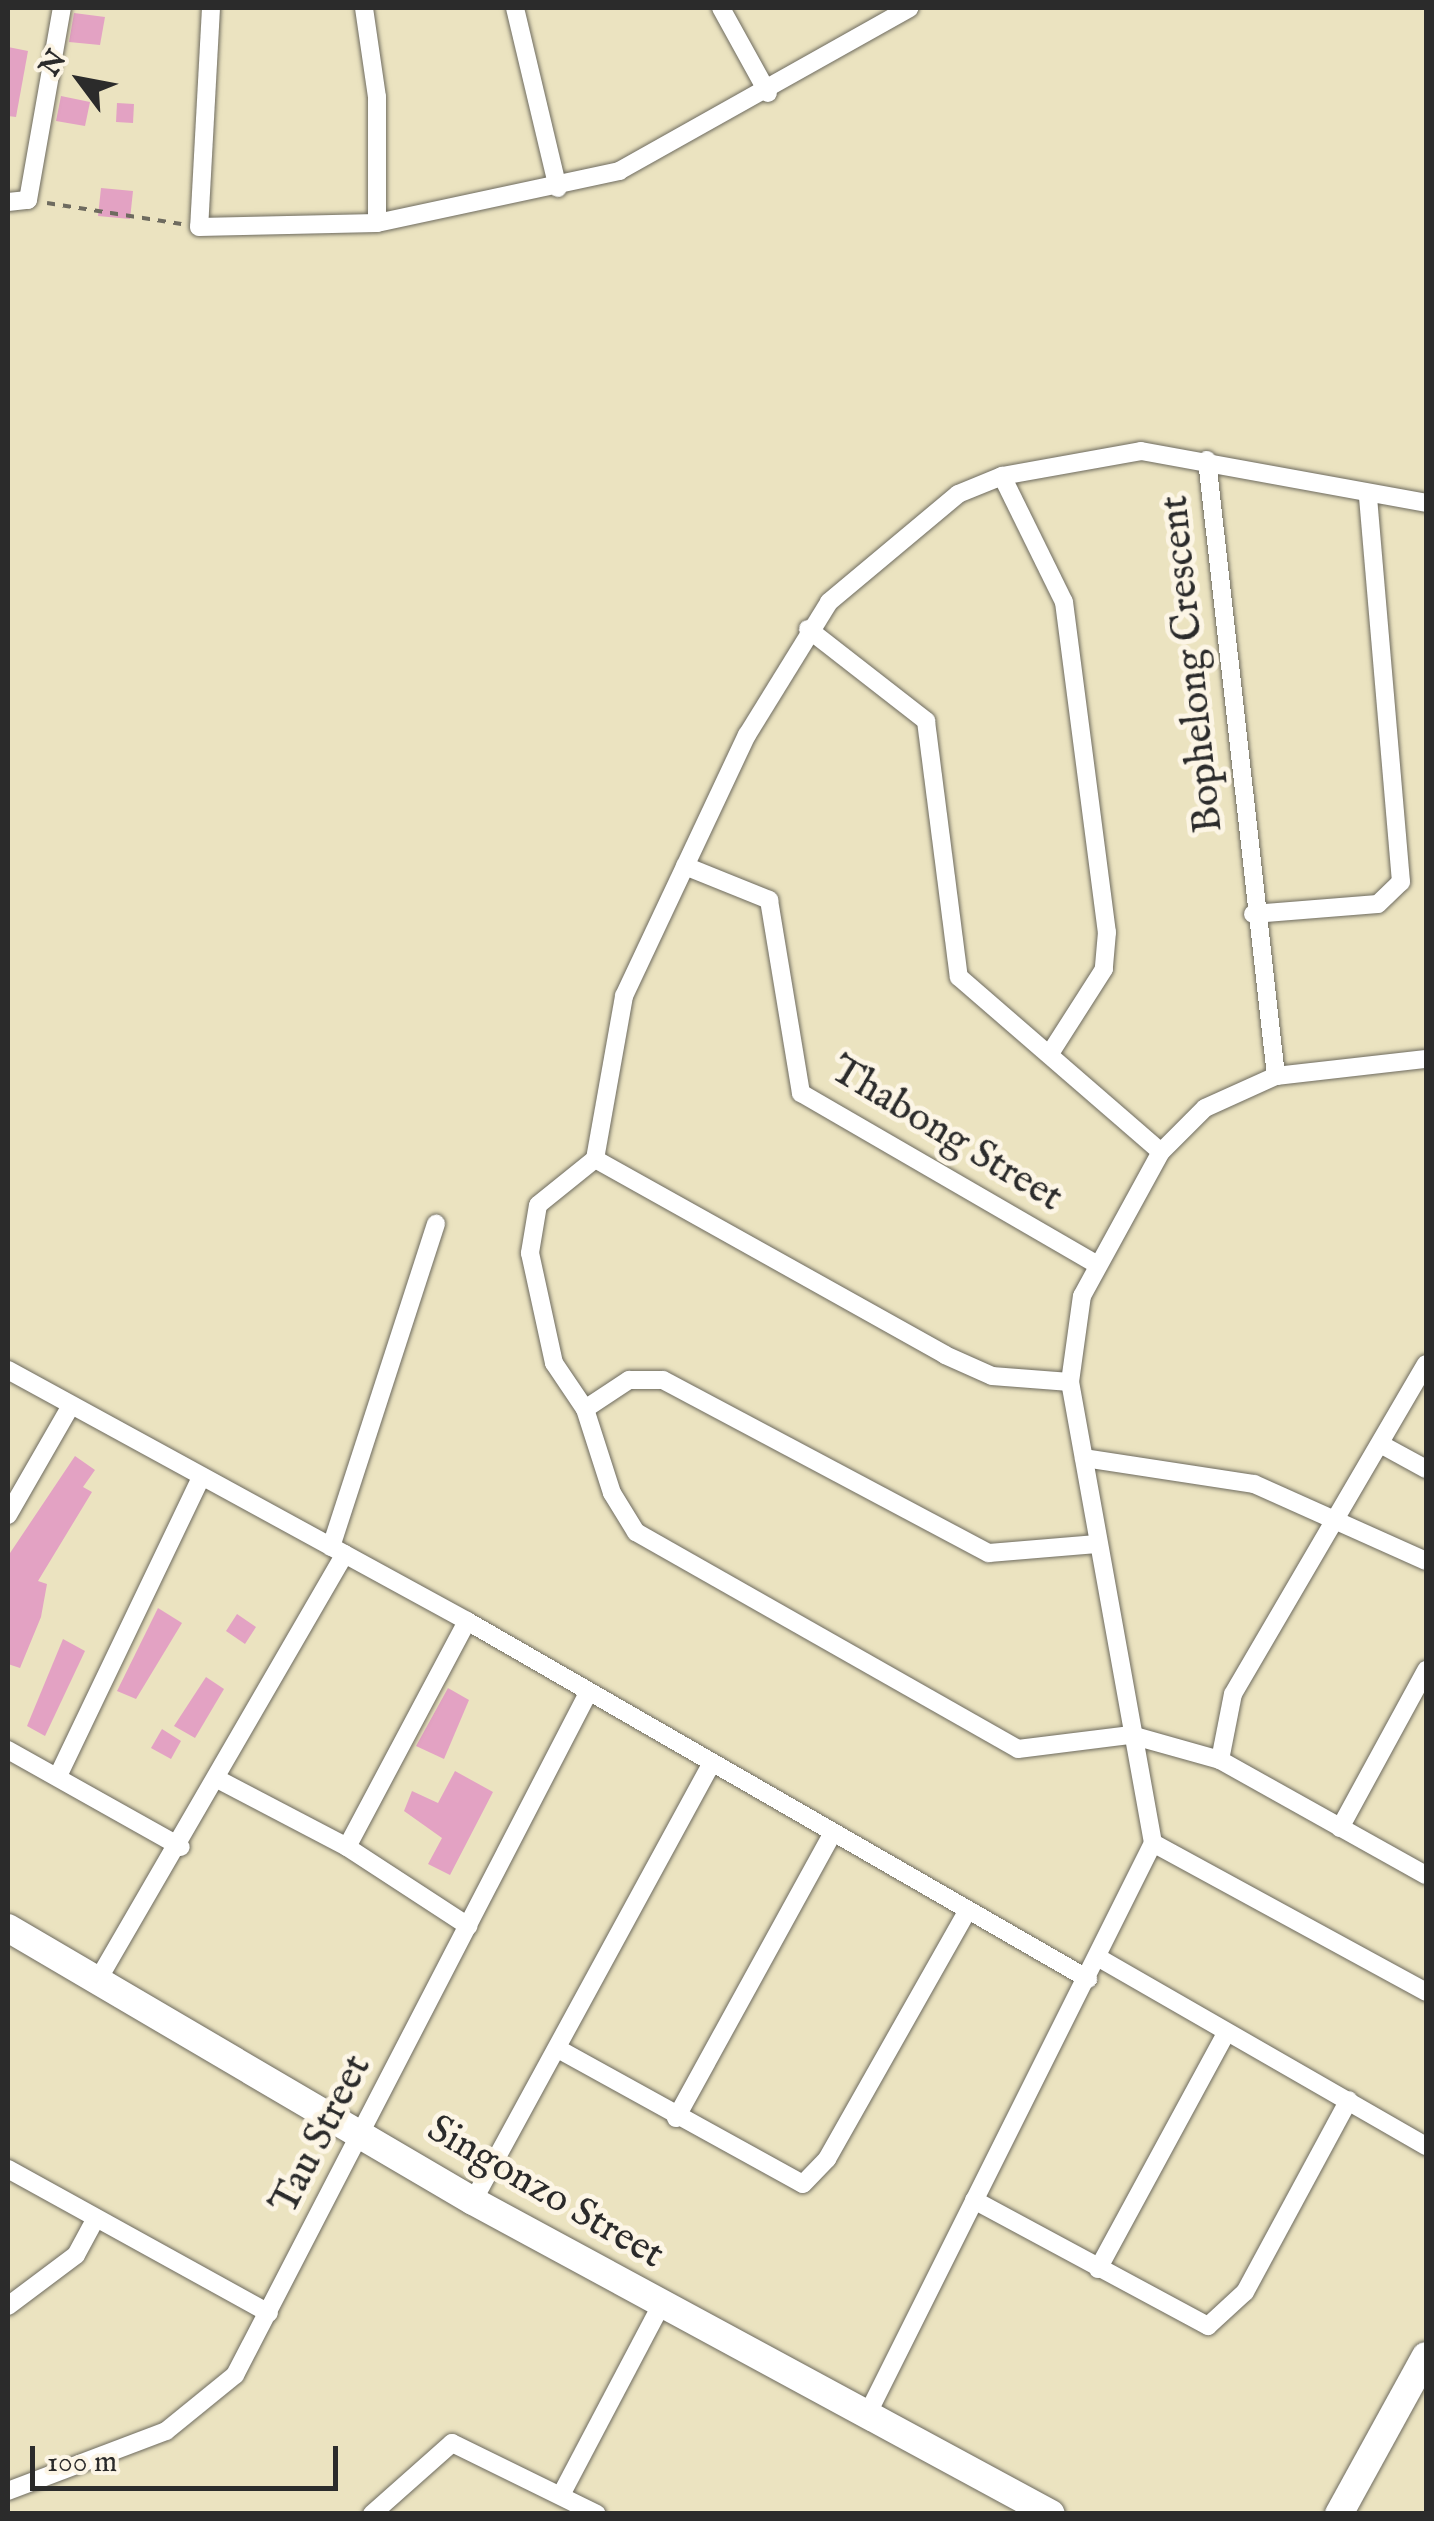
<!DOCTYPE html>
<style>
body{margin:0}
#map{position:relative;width:1434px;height:2521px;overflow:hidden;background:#ebe3c0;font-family:"IM FELL English",serif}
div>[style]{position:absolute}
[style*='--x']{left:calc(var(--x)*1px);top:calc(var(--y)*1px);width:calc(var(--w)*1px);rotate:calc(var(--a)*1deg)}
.building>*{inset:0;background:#e3a2c3}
.path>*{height:4px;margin-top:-2px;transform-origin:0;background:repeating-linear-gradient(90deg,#6e6b5f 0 8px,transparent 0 16px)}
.roads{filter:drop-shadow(0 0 2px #6e6b5f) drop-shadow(0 0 2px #6e6b5f)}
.street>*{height:18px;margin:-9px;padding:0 9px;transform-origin:9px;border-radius:9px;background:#fff}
.secondary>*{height:28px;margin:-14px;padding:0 14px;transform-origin:14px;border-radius:14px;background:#fff}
span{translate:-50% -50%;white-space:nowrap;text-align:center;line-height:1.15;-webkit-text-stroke:10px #fcf5e5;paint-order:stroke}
.street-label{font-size:40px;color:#2b2b2b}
.frame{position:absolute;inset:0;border:10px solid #2b2b2b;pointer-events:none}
.north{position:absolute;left:30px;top:30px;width:100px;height:100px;-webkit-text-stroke:8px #fcf5e5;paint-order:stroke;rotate:302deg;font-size:28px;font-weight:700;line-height:40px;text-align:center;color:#2b2b2b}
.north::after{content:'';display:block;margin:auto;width:35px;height:45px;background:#2b2b2b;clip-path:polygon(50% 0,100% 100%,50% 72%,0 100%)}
.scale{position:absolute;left:30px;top:2446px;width:308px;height:45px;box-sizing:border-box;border:5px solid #2b2b2b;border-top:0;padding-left:12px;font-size:30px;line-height:35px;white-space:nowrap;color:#2b2b2b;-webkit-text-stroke:8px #fcf5e5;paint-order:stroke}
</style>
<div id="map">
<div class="building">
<i style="clip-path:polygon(74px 13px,105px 17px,100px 45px,69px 42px)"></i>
<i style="clip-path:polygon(8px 47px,28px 51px,16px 117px,8px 116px)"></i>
<i style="clip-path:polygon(61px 96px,90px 102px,85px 126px,56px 121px)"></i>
<i style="clip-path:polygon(117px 103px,134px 104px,133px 123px,116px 122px)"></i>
<i style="clip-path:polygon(101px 188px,133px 191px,130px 219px,98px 216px)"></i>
<i style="clip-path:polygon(75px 1456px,95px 1470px,83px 1487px,92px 1492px,38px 1581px,47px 1584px,41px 1617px,20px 1668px,8px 1664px,8px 1556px)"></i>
<i style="clip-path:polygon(158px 1608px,182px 1623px,136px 1699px,117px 1691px)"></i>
<i style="clip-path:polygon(237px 1614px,256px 1627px,245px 1644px,226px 1631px)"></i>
<i style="clip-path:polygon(63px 1639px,85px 1651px,45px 1736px,27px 1726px)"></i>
<i style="clip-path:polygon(206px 1677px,224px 1689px,195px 1738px,174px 1726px)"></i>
<i style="clip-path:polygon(448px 1688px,469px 1700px,444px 1759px,416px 1746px)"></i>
<i style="clip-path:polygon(162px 1729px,181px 1741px,171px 1759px,151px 1748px)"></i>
<i style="clip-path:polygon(455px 1771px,493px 1792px,450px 1875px,428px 1864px,442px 1838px,404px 1811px,412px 1791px,438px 1803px)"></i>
</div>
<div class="path">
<i style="--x:47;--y:203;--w:136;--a:8.9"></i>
</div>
<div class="roads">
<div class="street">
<i style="--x:211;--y:8;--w:219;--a:93.1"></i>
<i style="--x:199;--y:227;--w:178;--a:-1.3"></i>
<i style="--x:377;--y:223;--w:248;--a:-12.1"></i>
<i style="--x:619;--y:171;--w:333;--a:-29.3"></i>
<i style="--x:364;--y:8;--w:90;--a:81.7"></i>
<i style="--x:377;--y:97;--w:126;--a:90"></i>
<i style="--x:515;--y:8;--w:185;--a:76.6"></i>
<i style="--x:721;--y:8;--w:97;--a:61.1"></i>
<i style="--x:8;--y:202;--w:20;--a:-6"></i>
<i style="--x:28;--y:200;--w:195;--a:-80"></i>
<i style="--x:1207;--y:460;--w:620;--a:83.61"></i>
<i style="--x:1002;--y:476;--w:140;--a:63.8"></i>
<i style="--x:1064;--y:602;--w:333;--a:82.6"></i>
<i style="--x:1107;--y:932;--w:37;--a:95"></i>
<i style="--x:1104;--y:969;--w:98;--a:122.6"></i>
<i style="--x:808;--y:629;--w:150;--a:37.9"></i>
<i style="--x:926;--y:721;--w:258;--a:82.7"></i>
<i style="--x:959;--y:977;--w:267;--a:40.9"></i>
<i style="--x:685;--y:866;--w:91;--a:22"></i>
<i style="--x:769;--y:900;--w:196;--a:80.6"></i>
<i style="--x:801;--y:1093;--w:341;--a:30.1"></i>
<i style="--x:1253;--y:914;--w:125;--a:-4.6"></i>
<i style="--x:1378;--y:904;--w:32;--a:-44"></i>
<i style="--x:1401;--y:882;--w:389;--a:-94.9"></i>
<i style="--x:595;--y:1159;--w:73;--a:141.1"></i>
<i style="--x:538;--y:1205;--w:49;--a:99.5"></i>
<i style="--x:530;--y:1253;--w:113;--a:77.7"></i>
<i style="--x:554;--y:1363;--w:55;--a:56"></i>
<i style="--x:585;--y:1409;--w:88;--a:72.2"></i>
<i style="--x:612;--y:1493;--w:46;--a:58.4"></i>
<i style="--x:636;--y:1532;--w:439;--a:29.6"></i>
<i style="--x:1018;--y:1749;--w:114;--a:-7.1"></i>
<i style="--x:1131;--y:1735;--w:92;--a:15.7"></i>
<i style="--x:1220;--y:1760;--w:236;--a:29.2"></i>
<i style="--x:595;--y:1159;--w:166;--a:-79.9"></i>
<i style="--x:624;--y:996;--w:289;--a:-64.8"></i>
<i style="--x:747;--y:735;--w:156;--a:-58.3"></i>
<i style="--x:829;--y:602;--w:168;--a:-39.9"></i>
<i style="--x:958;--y:494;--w:48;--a:-22.2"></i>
<i style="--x:1002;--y:476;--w:141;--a:-10.2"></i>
<i style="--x:1141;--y:451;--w:290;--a:10.3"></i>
<i style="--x:595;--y:1159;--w:401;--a:29.2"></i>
<i style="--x:945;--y:1355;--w:51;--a:24.1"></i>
<i style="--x:992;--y:1376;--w:78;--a:4.4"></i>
<i style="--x:8;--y:1370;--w:523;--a:28.67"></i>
<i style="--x:467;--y:1621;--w:717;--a:29.96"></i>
<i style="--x:585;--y:1409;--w:53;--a:-33.4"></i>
<i style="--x:629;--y:1380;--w:34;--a:0"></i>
<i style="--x:663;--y:1380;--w:369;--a:28"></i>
<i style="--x:989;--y:1553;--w:108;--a:-4.8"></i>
<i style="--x:1382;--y:1445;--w:50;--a:28.6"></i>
<i style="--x:1084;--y:1458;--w:172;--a:8.7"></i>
<i style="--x:1254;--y:1484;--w:188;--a:24.1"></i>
<i style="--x:8;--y:1515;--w:125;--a:-60.1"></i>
<i style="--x:331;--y:1547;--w:340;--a:-72"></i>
<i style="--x:8;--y:1750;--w:198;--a:29.3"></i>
<i style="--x:1220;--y:1760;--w:67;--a:-78.9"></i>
<i style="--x:1233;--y:1694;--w:382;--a:-59.7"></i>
<i style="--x:58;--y:1776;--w:331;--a:-64.4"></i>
<i style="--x:221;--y:1781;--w:142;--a:27.6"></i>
<i style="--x:347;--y:1847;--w:145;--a:33.1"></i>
<i style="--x:1340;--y:1828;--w:180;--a:-61.4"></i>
<i style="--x:1153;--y:1843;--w:311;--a:28.6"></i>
<i style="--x:347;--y:1847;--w:256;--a:-62"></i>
<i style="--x:1099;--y:1958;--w:377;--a:29.9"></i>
<i style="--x:99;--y:1978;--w:490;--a:-59.9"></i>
<i style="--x:560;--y:2050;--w:277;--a:28.9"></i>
<i style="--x:803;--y:2184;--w:35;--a:-46"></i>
<i style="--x:827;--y:2159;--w:286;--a:-60.5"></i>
<i style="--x:676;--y:2118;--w:324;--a:-61.2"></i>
<i style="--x:8;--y:2169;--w:298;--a:28.9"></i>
<i style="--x:974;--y:2200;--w:266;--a:28.3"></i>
<i style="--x:1208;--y:2326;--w:50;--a:-42.6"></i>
<i style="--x:1245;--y:2292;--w:218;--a:-61.6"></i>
<i style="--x:473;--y:2201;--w:499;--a:-61.4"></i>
<i style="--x:1098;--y:2269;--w:268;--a:-61.5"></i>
<i style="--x:8;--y:2306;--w:85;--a:-36.9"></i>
<i style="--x:76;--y:2255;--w:42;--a:-61.6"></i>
<i style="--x:867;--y:2415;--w:640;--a:-63.43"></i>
<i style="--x:1153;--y:1843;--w:468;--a:-100.2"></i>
<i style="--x:1070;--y:1382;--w:87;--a:-82.1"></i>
<i style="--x:1082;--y:1296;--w:164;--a:-61.3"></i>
<i style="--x:1161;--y:1152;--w:62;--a:-45"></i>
<i style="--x:1205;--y:1108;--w:78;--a:-24.3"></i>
<i style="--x:1276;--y:1076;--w:151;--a:-6.5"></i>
<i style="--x:8;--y:2491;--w:169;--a:-20.8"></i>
<i style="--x:166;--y:2431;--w:89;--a:-39.1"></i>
<i style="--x:235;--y:2375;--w:766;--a:-62.63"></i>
<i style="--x:562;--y:2493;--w:212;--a:-62.2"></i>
<i style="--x:372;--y:2514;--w:107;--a:-41.6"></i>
<i style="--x:452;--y:2443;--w:161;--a:26.1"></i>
</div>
<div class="secondary">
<i style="--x:8;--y:1928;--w:539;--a:30.42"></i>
<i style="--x:473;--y:2201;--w:657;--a:28.44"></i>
<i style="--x:1339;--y:2514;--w:180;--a:-61.2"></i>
</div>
</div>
<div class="street-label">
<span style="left:1193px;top:664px;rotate:-96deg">Bophelong Crescent</span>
<span style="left:946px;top:1135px;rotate:31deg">Thabong Street</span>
<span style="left:322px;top:2135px;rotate:-63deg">Tau Street</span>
<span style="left:545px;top:2193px;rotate:30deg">Singonzo Street</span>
</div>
<div class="frame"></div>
<div class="north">N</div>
<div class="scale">100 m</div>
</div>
